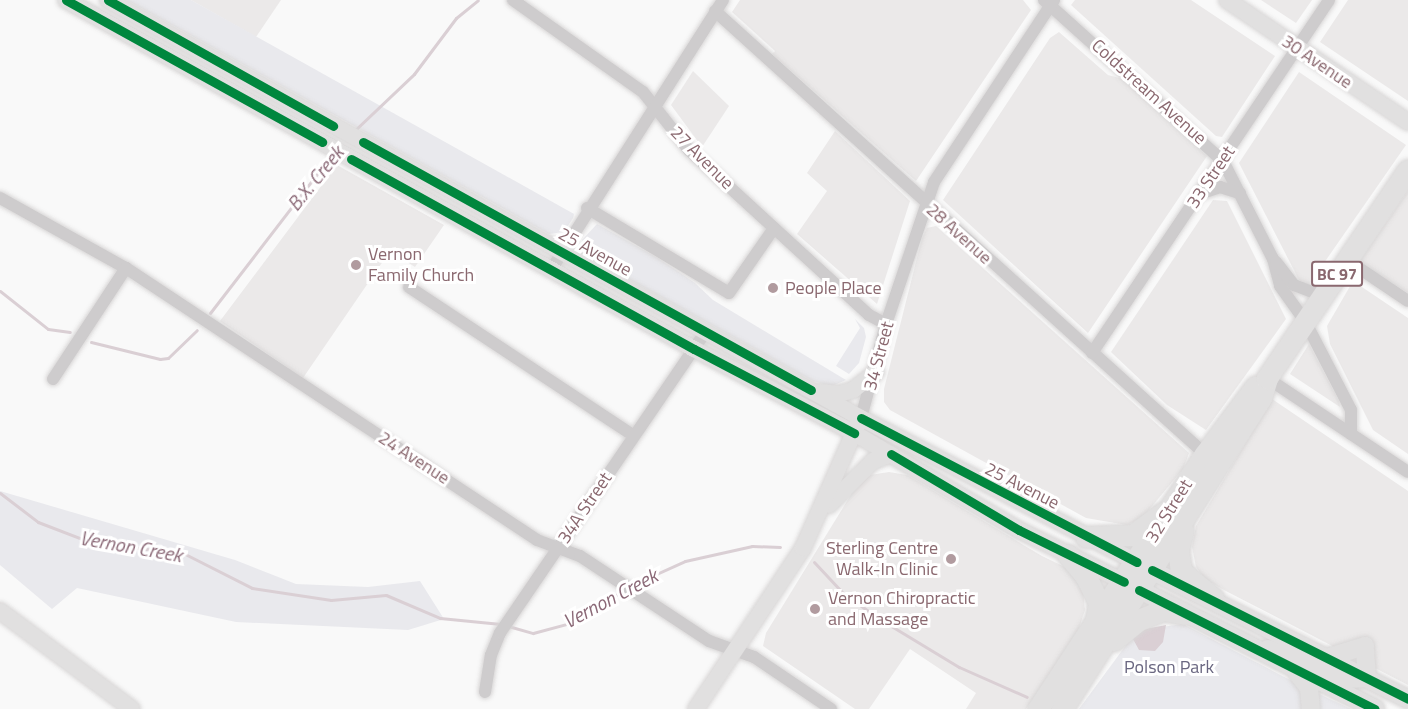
<!DOCTYPE html>
<style>
body{margin:0}
#map{position:relative;width:1408px;height:709px;overflow:hidden;background:#f9f9f9;font-family:"Titillium Web",sans-serif}
div>[style]{position:absolute}
[style*='--x']{left:calc(var(--x)*1px);top:calc(var(--y)*1px);width:calc(var(--w)*1px);rotate:calc(var(--a)*1deg)}
.built>*{inset:0;background:#ebe9e9}
.green>*{inset:0;background:#e9e9ed}
.water>*{inset:0;background:#dacfd4}
.stream>*{height:3px;margin:-1.5px;padding:0 1.5px;transform-origin:1.5px;border-radius:1.5px;background:#dacfd4}
.roads{filter:drop-shadow(0 0 2px #d8d6d6) drop-shadow(0 0 2px #d8d6d6)}
.street>*{height:12px;margin:-6px;padding:0 6px;transform-origin:6px;border-radius:6px;background:#cecccd}
.secondary>*{height:16px;margin:-8px;padding:0 8px;transform-origin:8px;border-radius:8px;background:#e1e0e0}
.primary>*{height:18px;margin:-9px;padding:0 9px;transform-origin:9px;border-radius:9px;background:#e1e0e0}
.highway>*{height:21px;margin:-10.5px;padding:0 10.5px;transform-origin:10.5px;border-radius:10.5px;background:#e1e0e0}
.cycleway>*{height:9px;margin:-4.5px;padding:0 4.5px;transform-origin:4.5px;border-radius:4.5px;background:#00873e}
.dots>*{width:16px;height:16px;translate:-50% -50%;box-sizing:border-box;border:3px solid #fff;border-radius:50%}
span{translate:-50% -50%;white-space:nowrap;text-align:center;line-height:1.15;-webkit-text-stroke:6px #fff;paint-order:stroke}
.shield-label span{padding:2px 4px;background:#fff;border:2px solid;border-radius:4px;-webkit-text-stroke-width:0}
.shield-label{font-size:16px;color:#8a686f;font-weight:700}
.street-label{font-size:18px;color:#8a686f}
.poi-label{font-size:18px;color:#8a686f}
.left{translate:0 -50%;text-align:left}
.right{translate:-100% -50%;text-align:right}
.park-label{font-size:18px;color:#6a6781}
.water-label{font-size:20px;color:#8b6977;font-style:italic}
</style>
<div id="map">
<div class="built">
<i style="clip-path:polygon(191px 0,281px 0,256px 37px)"></i>
<i style="clip-path:polygon(740px 0,1023px 0,1031px 10px,916px 181px,772px 54px,775px 51px,732px 12px)"></i>
<i style="clip-path:polygon(1075px 0,1191px 0,1275px 56px,1222px 137px,1216px 136px,1071px 5px)"></i>
<i style="clip-path:polygon(1261px 0,1312px 0,1296px 23px)"></i>
<i style="clip-path:polygon(1348px 0,1408px 0,1408px 101px,1320px 42px)"></i>
<i style="clip-path:polygon(1059px 32px,1108px 75px,1123px 79px,1207px 156px,1088px 333px,943px 200px,1050px 38px)"></i>
<i style="clip-path:polygon(693px 71px,729px 106px,702px 147px,671px 105px)"></i>
<i style="clip-path:polygon(1299px 72px,1406px 145px,1308px 286px,1299px 280px,1239px 163px)"></i>
<i style="clip-path:polygon(835px 131px,910px 201px,877px 304px,797px 234px,827px 191px,807px 173px)"></i>
<i style="clip-path:polygon(337px 165px,444px 225px,415px 267px,390px 251px,303px 378px,220px 321px)"></i>
<i style="clip-path:polygon(1408px 191px,1408px 293px,1359px 262px)"></i>
<i style="clip-path:polygon(1213px 200px,1227px 201px,1286px 319px,1206px 430px,1167px 405px,1111px 352px)"></i>
<i style="clip-path:polygon(936px 226px,1189px 453px,1183px 469px,1143px 517px,1127px 525px,1086px 518px,890px 410px,884px 402px,884px 389px,922px 238px,927px 228px)"></i>
<i style="clip-path:polygon(1353px 281px,1408px 318px,1408px 454px,1373px 430px,1330px 344px,1327px 326px)"></i>
<i style="clip-path:polygon(1309px 344px,1339px 401px,1340px 407px,1290px 374px)"></i>
<i style="clip-path:polygon(1272px 399px,1408px 491px,1408px 685px,1224px 590px,1205px 579px,1196px 567px,1192px 547px,1196px 526px)"></i>
<i style="clip-path:polygon(889px 472px,907px 475px,1042px 556px,1075px 572px,1083px 590px,1085px 610px,1077px 634px,1026px 709px,966px 709px,976px 693px,910px 649px,869px 709px,855px 709px,763px 646px,766px 633px,852px 493px,870px 475px)"></i>
</div>
<div class="green">
<i style="clip-path:polygon(127px 0,191px 0,574px 214px,573px 218px,564px 232px,549px 234px)"></i>
<i style="clip-path:polygon(597px 224px,658px 258px,695px 283px,713px 300px,846px 380px,832px 386px,813px 381px,591px 258px,582px 240px)"></i>
<i style="clip-path:polygon(855px 319px,864px 328px,866px 337px,859px 363px,849px 374px,836px 366px,860px 328px)"></i>
<i style="clip-path:polygon(0 491px,235px 560px,296px 584px,368px 587px,420px 581px,444px 619px,408px 630px,236px 622px,77px 588px,52px 609px,0 565px)"></i>
<i style="clip-path:polygon(1183px 624px,1298px 684px,1351px 709px,1079px 709px,1132px 637px,1147px 629px)"></i>
</div>
<div class="water">
<i style="clip-path:polygon(1166px 625px,1163px 642px,1155px 651px,1139px 650px,1133px 639px,1128px 640px,1145px 629px)"></i>
</div>
<div class="stream">
<i style="--x:354;--y:131;--w:83;--a:-43.5"></i>
<i style="--x:414;--y:74;--w:70;--a:-53.1"></i>
<i style="--x:456;--y:18;--w:28;--a:-39"></i>
<i style="--x:0;--y:291;--w:61;--a:38.4"></i>
<i style="--x:48;--y:329;--w:22;--a:8"></i>
<i style="--x:210;--y:313;--w:202;--a:-52.4"></i>
<i style="--x:91;--y:342;--w:71;--a:13.8"></i>
<i style="--x:160;--y:359;--w:8;--a:-7"></i>
<i style="--x:168;--y:358;--w:40;--a:-44"></i>
<i style="--x:0;--y:493;--w:48;--a:37.3"></i>
<i style="--x:38;--y:522;--w:56;--a:21"></i>
<i style="--x:90;--y:542;--w:96;--a:7.2"></i>
<i style="--x:185;--y:554;--w:75;--a:26.9"></i>
<i style="--x:252;--y:588;--w:80;--a:8.6"></i>
<i style="--x:331;--y:600;--w:55;--a:-5.2"></i>
<i style="--x:386;--y:595;--w:59;--a:23.1"></i>
<i style="--x:440;--y:618;--w:61;--a:5.6"></i>
<i style="--x:814;--y:562;--w:42;--a:46.9"></i>
<i style="--x:843;--y:593;--w:43;--a:35.5"></i>
<i style="--x:878;--y:618;--w:95;--a:31.2"></i>
<i style="--x:959;--y:667;--w:74;--a:23.8"></i>
<i style="--x:632;--y:585;--w:58;--a:-24.4"></i>
<i style="--x:685;--y:561;--w:69;--a:-12.6"></i>
<i style="--x:752;--y:546;--w:28;--a:2"></i>
<i style="--x:508;--y:626;--w:26;--a:16"></i>
<i style="--x:533;--y:633;--w:39;--a:-15"></i>
<i style="--x:571;--y:623;--w:62;--a:-31.9"></i>
</div>
<div class="roads">
<div class="street">
<i style="--x:513;--y:0;--w:159;--a:35.3"></i>
<i style="--x:643;--y:92;--w:74;--a:51.6"></i>
<i style="--x:689;--y:150;--w:244;--a:42.5"></i>
<i style="--x:869;--y:315;--w:19;--a:28"></i>
<i style="--x:1044;--y:0;--w:241;--a:42"></i>
<i style="--x:1223;--y:161;--w:110;--a:63"></i>
<i style="--x:1273;--y:259;--w:28;--a:75"></i>
<i style="--x:1280;--y:286;--w:43;--a:54.5"></i>
<i style="--x:1305;--y:321;--w:100;--a:62.7"></i>
<i style="--x:1351;--y:410;--w:24;--a:90"></i>
<i style="--x:715;--y:11;--w:661;--a:42.12"></i>
<i style="--x:1202;--y:193;--w:19;--a:-18"></i>
<i style="--x:1220;--y:187;--w:21;--a:17"></i>
<i style="--x:0;--y:198;--w:144;--a:29.1"></i>
<i style="--x:126;--y:268;--w:493;--a:33.5"></i>
<i style="--x:537;--y:540;--w:46;--a:20.4"></i>
<i style="--x:580;--y:556;--w:154;--a:33.4"></i>
<i style="--x:709;--y:641;--w:48;--a:19.6"></i>
<i style="--x:754;--y:657;--w:93;--a:34"></i>
<i style="--x:587;--y:208;--w:165;--a:30.9"></i>
<i style="--x:729;--y:293;--w:79;--a:-55.3"></i>
<i style="--x:1347;--y:260;--w:73;--a:33.9"></i>
<i style="--x:1276;--y:262;--w:29;--a:52"></i>
<i style="--x:1294;--y:285;--w:30;--a:21"></i>
<i style="--x:551;--y:270;--w:320;--a:-57.5"></i>
<i style="--x:409;--y:287;--w:268;--a:33.5"></i>
<i style="--x:1092;--y:353;--w:425;--a:-56.1"></i>
<i style="--x:1267;--y:378;--w:169;--a:33.7"></i>
<i style="--x:53;--y:379;--w:133;--a:-56.7"></i>
<i style="--x:861;--y:418;--w:97;--a:-75.1"></i>
<i style="--x:886;--y:324;--w:150;--a:-71.3"></i>
<i style="--x:934;--y:182;--w:218;--a:-56.6"></i>
<i style="--x:485;--y:692;--w:37;--a:-81"></i>
<i style="--x:491;--y:655;--w:24;--a:-68"></i>
<i style="--x:500;--y:633;--w:364;--a:-55.7"></i>
</div>
<div class="secondary">
<i style="--x:66;--y:0;--w:718;--a:29.06"></i>
<i style="--x:694;--y:349;--w:181;--a:27.7"></i>
<i style="--x:854;--y:433;--w:191;--a:30.5"></i>
<i style="--x:1019;--y:530;--w:117;--a:26.3"></i>
<i style="--x:108;--y:0;--w:861;--a:29.04"></i>
<i style="--x:861;--y:418;--w:311;--a:27.6"></i>
<i style="--x:1227;--y:0;--w:218;--a:34"></i>
<i style="--x:820;--y:392;--w:19;--a:6"></i>
<i style="--x:839;--y:394;--w:15;--a:-16"></i>
<i style="--x:853;--y:390;--w:29;--a:-38"></i>
<i style="--x:829;--y:505;--w:62;--a:-45"></i>
<i style="--x:873;--y:461;--w:19;--a:-21"></i>
<i style="--x:0;--y:611;--w:164;--a:36.6"></i>
<i style="--x:696;--y:709;--w:193;--a:-56.4"></i>
<i style="--x:803;--y:548;--w:136;--a:-66.1"></i>
</div>
<div class="primary">
<i style="--x:1139;--y:564;--w:301;--a:26.7"></i>
<i style="--x:1128;--y:584;--w:277;--a:26.8"></i>
<i style="--x:1268;--y:649;--w:85;--a:20.8"></i>
<i style="--x:1347;--y:679;--w:20;--a:-3"></i>
<i style="--x:1367;--y:678;--w:32;--a:-94"></i>
<i style="--x:1365;--y:646;--w:41;--a:162.9"></i>
<i style="--x:1298;--y:674;--w:18;--a:52"></i>
<i style="--x:1309;--y:688;--w:21;--a:85"></i>
</div>
<div class="highway">
<i style="--x:1183;--y:531;--w:20;--a:105"></i>
<i style="--x:1178;--y:550;--w:21;--a:82"></i>
<i style="--x:1181;--y:571;--w:42;--a:40.2"></i>
<i style="--x:1086;--y:537;--w:47;--a:-2.4"></i>
<i style="--x:1133;--y:535;--w:36;--a:-37"></i>
<i style="--x:1068;--y:555;--w:26;--a:50"></i>
<i style="--x:1085;--y:575;--w:30;--a:63"></i>
<i style="--x:1099;--y:602;--w:20;--a:99"></i>
<i style="--x:1114;--y:640;--w:32;--a:-39"></i>
<i style="--x:1139;--y:620;--w:26;--a:-23"></i>
<i style="--x:1163;--y:610;--w:22;--a:10"></i>
<i style="--x:1038;--y:709;--w:305;--a:-56.8"></i>
<i style="--x:1205;--y:454;--w:84;--a:-53.3"></i>
<i style="--x:1062;--y:709;--w:369;--a:-57.4"></i>
<i style="--x:1261;--y:398;--w:21;--a:-73"></i>
<i style="--x:1267;--y:378;--w:251;--a:-55.9"></i>
</div>
</div>
<div class="cycleway">
<i style="--x:66;--y:0;--w:293;--a:29"></i>
<i style="--x:108;--y:0;--w:258;--a:29.2"></i>
<i style="--x:363;--y:142;--w:512;--a:28.97"></i>
<i style="--x:351;--y:159;--w:392;--a:29"></i>
<i style="--x:694;--y:349;--w:181;--a:27.7"></i>
<i style="--x:861;--y:418;--w:311;--a:27.6"></i>
<i style="--x:891;--y:454;--w:149;--a:30.7"></i>
<i style="--x:1019;--y:530;--w:117;--a:26.3"></i>
<i style="--x:1152;--y:570;--w:287;--a:26.7"></i>
<i style="--x:1139;--y:590;--w:264;--a:26.8"></i>
</div>
<div class="dots">
<i style="left:356px;top:265px;background:#b19b9f"></i>
<i style="left:773px;top:288px;background:#b19b9f"></i>
<i style="left:951px;top:559px;background:#b19b9f"></i>
<i style="left:815px;top:609px;background:#b19b9f"></i>
</div>
<div class="shield-label">
<span style="left:1337px;top:274px">BC 97</span>
</div>
<div class="street-label">
<span style="left:1317px;top:62px;rotate:34deg">30 Avenue</span>
<span style="left:1149px;top:92px;rotate:42deg">Coldstream Avenue</span>
<span style="left:702px;top:158px;rotate:45deg">27 Avenue</span>
<span style="left:1211px;top:177px;rotate:-56deg">33 Street</span>
<span style="left:959px;top:234px;rotate:42deg">28 Avenue</span>
<span style="left:595px;top:252px;rotate:29deg">25 Avenue</span>
<span style="left:879px;top:356px;rotate:-75deg">34 Street</span>
<span style="left:414px;top:458px;rotate:33deg">24 Avenue</span>
<span style="left:1022px;top:486px;rotate:27deg">25 Avenue</span>
<span style="left:585px;top:508px;rotate:-56deg">34A Street</span>
<span style="left:1169px;top:511px;rotate:-58deg">32 Street</span>
</div>
<div class="poi-label">
<span class="left" style="left:368px;top:265px">Vernon<br>Family Church</span>
<span class="left" style="left:785px;top:288px">People Place</span>
<span class="right" style="left:938px;top:559px">Sterling Centre<br>Walk-In Clinic</span>
<span class="left" style="left:828px;top:609px">Vernon Chiropractic<br>and Massage</span>
</div>
<div class="park-label">
<span style="left:1169px;top:667px">Polson Park</span>
</div>
<div class="water-label">
<span style="left:315px;top:178px;rotate:-51deg">B.X. Creek</span>
<span style="left:131px;top:546px;rotate:10deg">Vernon Creek</span>
<span style="left:610px;top:598px;rotate:-28deg">Vernon Creek</span>
</div>
</div>
